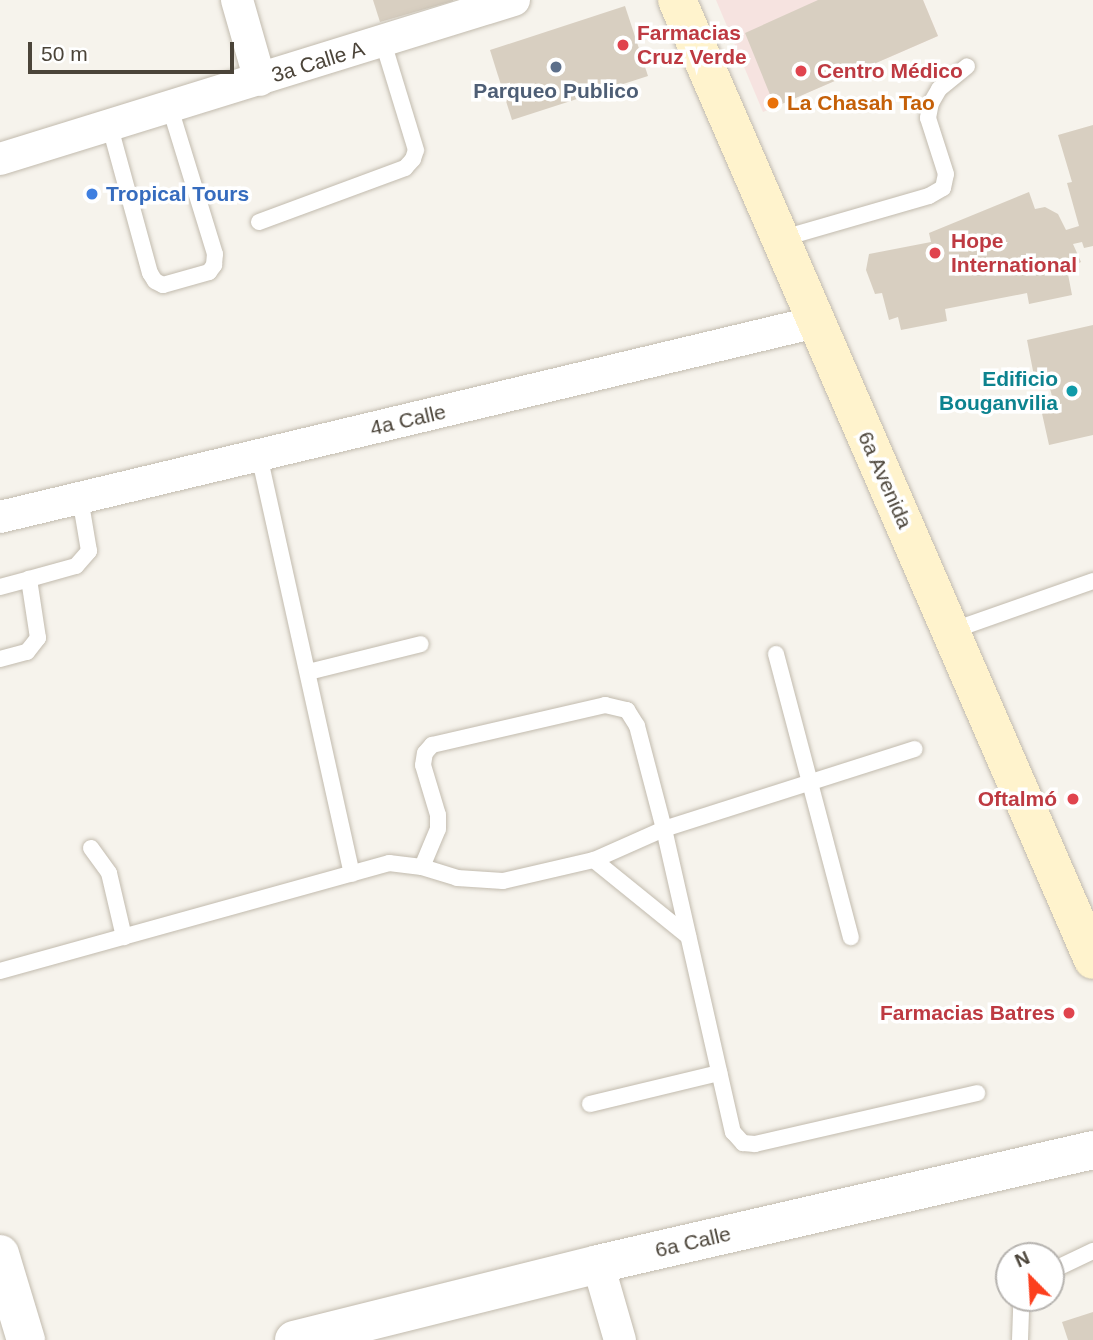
<!DOCTYPE html>
<meta charset="utf-8">
<style>
body{margin:0}
#map{position:relative;width:1093px;height:1340px;overflow:hidden;background:#f6f3ec;font-family:Helvetica,sans-serif}
div>[style]{position:absolute}
[style*='--x']{left:calc(var(--x)*1px);top:calc(var(--y)*1px);width:calc(var(--w)*1px);rotate:calc(var(--a)*1deg)}
.medical>*{inset:0;background:#f6e3e0}
.building>*{inset:0;background:#d8cfc1}
.roads{filter:drop-shadow(0 0 2px #c2bbae) drop-shadow(0 0 2px #c2bbae)}
.service>*{height:16px;margin:-8px;padding:0 8px;transform-origin:8px;border-radius:8px;background:#fff}
.minor>*{height:32px;margin:-16px;padding:0 16px;transform-origin:16px;border-radius:16px;background:#fff}
.tertiary>*{height:38px;margin:-19px;padding:0 19px;transform-origin:19px;border-radius:19px;background:#fff}
.secondary>*{height:38px;margin:-19px;padding:0 19px;transform-origin:19px;border-radius:19px;background:#fff3cd}
.dots>*{width:19px;height:19px;translate:-50% -50%;box-sizing:border-box;border:4px solid #fff;border-radius:50%}
span{translate:-50% -50%;white-space:nowrap;text-align:center;line-height:1.15;-webkit-text-stroke:7px #fff;paint-order:stroke}
.health-label{font-size:21px;color:#be3a42;font-weight:700}
.left{translate:0 -50%;text-align:left}
.right{translate:-100% -50%;text-align:right}
.street-label{font-size:21px;color:#4b4439}
.service-label{font-size:21px;color:#4e5e75;font-weight:700}
.food-label{font-size:21px;color:#c56008;font-weight:700}
.shop-label{font-size:21px;color:#366cbe;font-weight:700}
.culture-label{font-size:21px;color:#0d838f;font-weight:700}
.north{position:absolute;left:995px;top:1242px;width:70px;height:70px;box-sizing:border-box;background:#fff;border:2px solid #b7b4b0;border-radius:50%;rotate:336deg;font-size:19px;font-weight:700;line-height:28px;text-align:center;color:#4b4439}
.north::after{content:'';display:block;margin:auto;width:24px;height:32px;background:#fc3f1d;clip-path:polygon(50% 0,100% 100%,50% 72%,0 100%)}
.scale{position:absolute;left:28px;top:42px;width:206px;height:32px;box-sizing:border-box;border:4px solid #4b4439;border-top:0;padding-left:9px;font-size:21px;line-height:24px;white-space:nowrap;color:#4b4439;-webkit-text-stroke:5px #fff;paint-order:stroke}
</style>
<div id="map">
<div class="medical">
<i style="clip-path:polygon(716px 0,923px 0,938px 36px,763px 112px)"></i>
</div>
<div class="building">
<i style="clip-path:polygon(373px 0,453px 0,453px 1px,380px 22px)"></i>
<i style="clip-path:polygon(818px 0,923px 0,938px 36px,775px 107px,745px 33px)"></i>
<i style="clip-path:polygon(625px 6px,648px 76px,512px 120px,490px 50px)"></i>
<i style="clip-path:polygon(1093px 125px,1093px 246px,1084px 248px,1082px 242px,1073px 244px,1081px 262px,1067px 269px,1072px 295px,1029px 304px,1027px 293px,945px 309px,947px 321px,901px 330px,898px 317px,889px 320px,882px 293px,875px 294px,866px 270px,869px 254px,931px 242px,929px 233px,1029px 192px,1035px 209px,1045px 207px,1058px 214px,1066px 230px,1079px 226px,1067px 183px,1072px 182px,1058px 135px)"></i>
<i style="clip-path:polygon(1093px 325px,1093px 435px,1049px 445px,1041px 409px,1045px 409px,1043px 402px,1053px 400px,1048px 381px,1040px 383px,1039px 375px,1034px 376px,1027px 340px)"></i>
<i style="clip-path:polygon(1093px 1312px,1093px 1340px,1068px 1340px,1062px 1322px)"></i>
</div>
<div class="roads">
<div class="service">
<i style="--x:110;--y:127;--w:151;--a:74.7"></i>
<i style="--x:150;--y:273;--w:9;--a:58"></i>
<i style="--x:155;--y:281;--w:9;--a:27"></i>
<i style="--x:163;--y:285;--w:48;--a:-15.8"></i>
<i style="--x:209;--y:272;--w:9;--a:-54"></i>
<i style="--x:214;--y:265;--w:11;--a:-85"></i>
<i style="--x:215;--y:254;--w:153;--a:-107.1"></i>
<i style="--x:259;--y:222;--w:156;--a:-20.3"></i>
<i style="--x:405;--y:168;--w:12;--a:-48"></i>
<i style="--x:413;--y:159;--w:9;--a:-72"></i>
<i style="--x:416;--y:150;--w:113;--a:-107"></i>
<i style="--x:780;--y:239;--w:155;--a:-16.1"></i>
<i style="--x:929;--y:196;--w:16;--a:-30"></i>
<i style="--x:943;--y:188;--w:14;--a:-78"></i>
<i style="--x:946;--y:174;--w:59;--a:-107.8"></i>
<i style="--x:928;--y:118;--w:15;--a:-79"></i>
<i style="--x:931;--y:103;--w:16;--a:-60"></i>
<i style="--x:939;--y:89;--w:36;--a:-39"></i>
<i style="--x:259;--y:455;--w:429;--a:77.5"></i>
<i style="--x:0;--y:587;--w:30;--a:-15"></i>
<i style="--x:951;--y:631;--w:151;--a:-19.4"></i>
<i style="--x:776;--y:654;--w:293;--a:75.2"></i>
<i style="--x:0;--y:659;--w:28;--a:-15"></i>
<i style="--x:27;--y:652;--w:18;--a:-52"></i>
<i style="--x:38;--y:638;--w:60;--a:-98.7"></i>
<i style="--x:29;--y:579;--w:49;--a:-15.5"></i>
<i style="--x:76;--y:566;--w:20;--a:-49"></i>
<i style="--x:89;--y:551;--w:54;--a:-99.6"></i>
<i style="--x:308;--y:672;--w:116;--a:-13.9"></i>
<i style="--x:91;--y:848;--w:31;--a:54"></i>
<i style="--x:109;--y:873;--w:66;--a:76.8"></i>
<i style="--x:594;--y:860;--w:121;--a:39"></i>
<i style="--x:422;--y:867;--w:41;--a:-67.2"></i>
<i style="--x:438;--y:829;--w:14;--a:-90"></i>
<i style="--x:438;--y:815;--w:52;--a:-106.7"></i>
<i style="--x:423;--y:765;--w:12;--a:-81"></i>
<i style="--x:425;--y:753;--w:11;--a:-49"></i>
<i style="--x:432;--y:745;--w:178;--a:-13"></i>
<i style="--x:605;--y:705;--w:23;--a:13"></i>
<i style="--x:627;--y:710;--w:19;--a:58"></i>
<i style="--x:637;--y:726;--w:106;--a:75.3"></i>
<i style="--x:664;--y:829;--w:311;--a:77.2"></i>
<i style="--x:733;--y:1132;--w:15;--a:48"></i>
<i style="--x:743;--y:1143;--w:12;--a:5"></i>
<i style="--x:755;--y:1144;--w:228;--a:-12.9"></i>
<i style="--x:0;--y:971;--w:404;--a:-15.5"></i>
<i style="--x:389;--y:863;--w:33;--a:7"></i>
<i style="--x:422;--y:867;--w:37;--a:17"></i>
<i style="--x:457;--y:878;--w:46;--a:3.7"></i>
<i style="--x:503;--y:881;--w:93;--a:-13"></i>
<i style="--x:594;--y:860;--w:77;--a:-23.9"></i>
<i style="--x:664;--y:829;--w:263;--a:-17.7"></i>
<i style="--x:590;--y:1104;--w:133;--a:-13.5"></i>
<i style="--x:1051;--y:1271;--w:47;--a:-25.5"></i>
<i style="--x:1020;--y:1340;--w:33;--a:-88"></i>
<i style="--x:1021;--y:1307;--w:10;--a:-61"></i>
</div>
<div class="minor">
<i style="--x:237;--y:0;--w:83;--a:74"></i>
<i style="--x:0;--y:159;--w:538;--a:-17.19"></i>
<i style="--x:0;--y:517;--w:839;--a:-13.44"></i>
<i style="--x:598;--y:1264;--w:79;--a:73.9"></i>
</div>
<div class="tertiary">
<i style="--x:0;--y:1254;--w:90;--a:73.2"></i>
<i style="--x:294;--y:1340;--w:313;--a:-14"></i>
<i style="--x:598;--y:1264;--w:508;--a:-12.97"></i>
</div>
<div class="secondary">
<i style="--x:677;--y:0;--w:1046;--a:66.57"></i>
</div>
</div>
<div class="dots">
<i style="left:623px;top:45px;background:#e0444e"></i>
<i style="left:556px;top:67px;background:#5c6f8a"></i>
<i style="left:801px;top:71px;background:#e0444e"></i>
<i style="left:773px;top:103px;background:#e8710a"></i>
<i style="left:92px;top:194px;background:#3f7fe0"></i>
<i style="left:935px;top:253px;background:#e0444e"></i>
<i style="left:1072px;top:391px;background:#0f9aa8"></i>
<i style="left:1073px;top:799px;background:#e0444e"></i>
<i style="left:1069px;top:1013px;background:#e0444e"></i>
</div>
<div class="health-label">
<span class="left" style="left:637px;top:45px">Farmacias<br>Cruz Verde</span>
<span class="left" style="left:817px;top:71px">Centro Médico</span>
<span class="left" style="left:951px;top:253px">Hope<br>International</span>
<span class="right" style="left:1057px;top:799px">Oftalmó</span>
<span class="right" style="left:1055px;top:1013px">Farmacias Batres</span>
</div>
<div class="street-label">
<span style="left:318px;top:62px;rotate:-17deg">3a Calle A</span>
<span style="left:408px;top:420px;rotate:-13deg">4a Calle</span>
<span style="left:885px;top:480px;rotate:66deg">6a Avenida</span>
<span style="left:693px;top:1242px;rotate:-13deg">6a Calle</span>
</div>
<div class="service-label">
<span style="left:556px;top:91px">Parqueo Publico</span>
</div>
<div class="food-label">
<span class="left" style="left:787px;top:103px">La Chasah Tao</span>
</div>
<div class="shop-label">
<span class="left" style="left:106px;top:194px">Tropical Tours</span>
</div>
<div class="culture-label">
<span class="right" style="left:1058px;top:391px">Edificio<br>Bouganvilia</span>
</div>
<div class="north">N</div>
<div class="scale">50 m</div>
</div>
